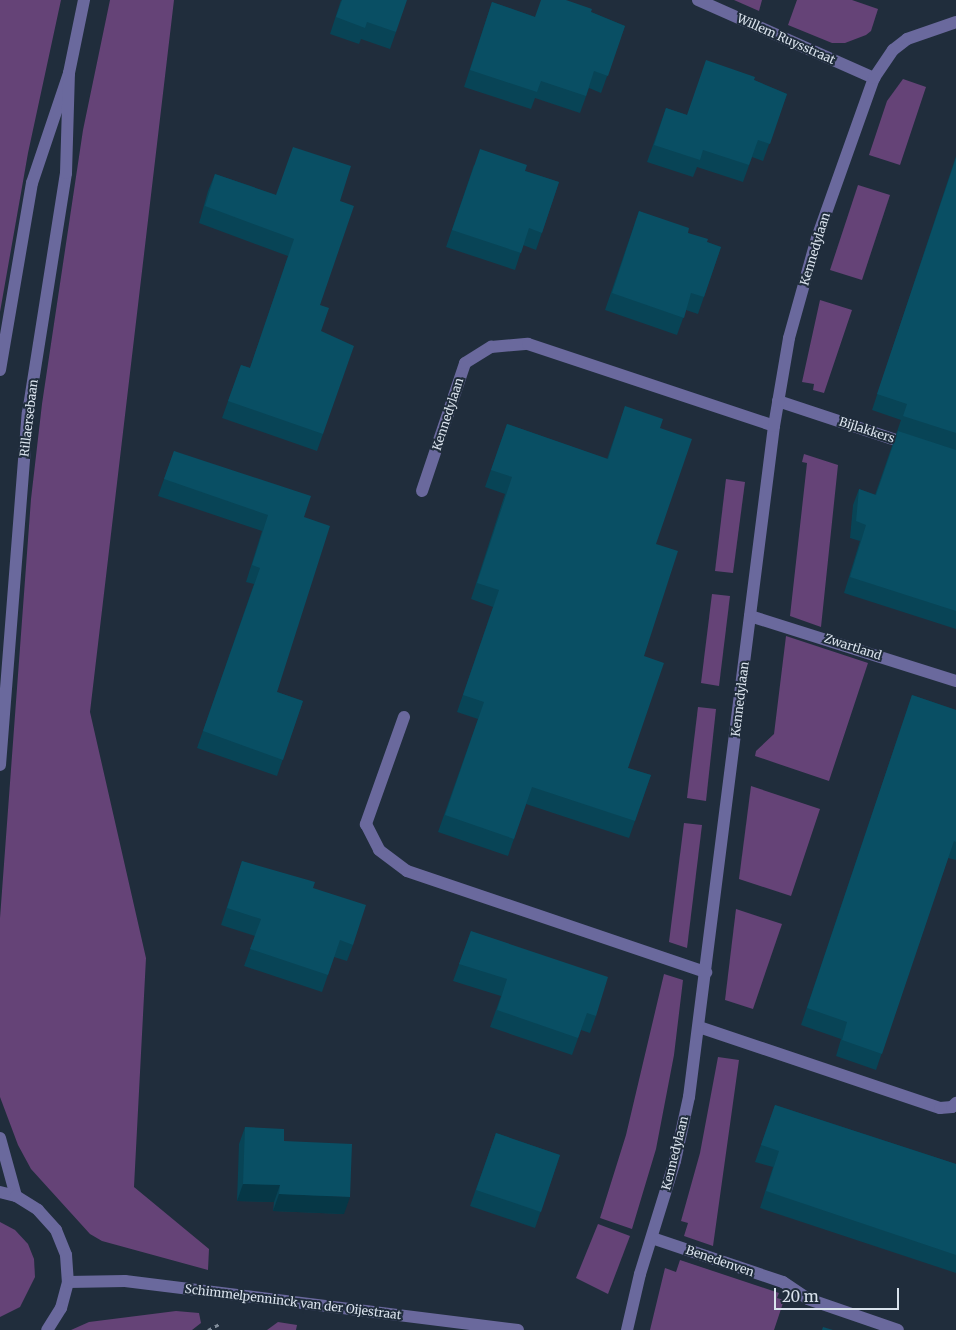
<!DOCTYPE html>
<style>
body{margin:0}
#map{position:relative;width:956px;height:1330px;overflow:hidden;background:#202d3c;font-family:Merriweather,serif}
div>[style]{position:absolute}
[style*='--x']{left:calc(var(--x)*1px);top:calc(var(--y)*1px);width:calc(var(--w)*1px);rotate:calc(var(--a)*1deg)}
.green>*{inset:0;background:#654377}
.path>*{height:3px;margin-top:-1.5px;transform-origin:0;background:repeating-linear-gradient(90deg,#818c99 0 4px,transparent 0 8px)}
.minor>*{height:12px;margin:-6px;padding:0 6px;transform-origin:6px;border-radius:6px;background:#6a699d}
.wall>*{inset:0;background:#084456}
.shaded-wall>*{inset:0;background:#063746}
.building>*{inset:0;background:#094f64}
span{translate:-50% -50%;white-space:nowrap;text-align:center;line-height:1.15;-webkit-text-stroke:4px #202d3c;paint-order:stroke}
.street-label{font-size:12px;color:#d9e2ec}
.scale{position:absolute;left:774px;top:1288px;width:125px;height:22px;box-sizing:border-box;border:2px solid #d9e2ec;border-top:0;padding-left:6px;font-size:15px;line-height:18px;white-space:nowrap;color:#d9e2ec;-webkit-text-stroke:4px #202d3c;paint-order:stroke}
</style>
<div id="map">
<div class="green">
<i style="clip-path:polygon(0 0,61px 0,28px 153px,0 312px)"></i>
<i style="clip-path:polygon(110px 0,174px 0,90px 712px,146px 958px,134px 1187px,209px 1249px,208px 1270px,102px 1241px,90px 1234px,31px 1169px,18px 1145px,0 1097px,0 918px,31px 499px,42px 404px,83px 130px)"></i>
<i style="clip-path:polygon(734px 0,762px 0,759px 11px)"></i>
<i style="clip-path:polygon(797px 0,852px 0,878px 9px,871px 31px,866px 35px,845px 43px,832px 43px,788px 25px)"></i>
<i style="clip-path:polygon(903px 79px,926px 87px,900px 165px,869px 155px,887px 101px)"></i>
<i style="clip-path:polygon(858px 185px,890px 195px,862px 280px,830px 270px)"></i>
<i style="clip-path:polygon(820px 300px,852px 310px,824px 393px,813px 390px,814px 384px,802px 382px)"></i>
<i style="clip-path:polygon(804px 454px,838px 465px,821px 627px,790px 616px,807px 463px,802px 462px)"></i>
<i style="clip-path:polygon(726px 479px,745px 482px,733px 573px,715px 571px)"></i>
<i style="clip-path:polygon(712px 594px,730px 596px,719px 686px,701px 683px)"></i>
<i style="clip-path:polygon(786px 636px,868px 663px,829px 781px,755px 756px,756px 751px,774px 734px)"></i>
<i style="clip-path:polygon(698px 707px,716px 709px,706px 801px,687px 798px)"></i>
<i style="clip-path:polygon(751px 786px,820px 809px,791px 896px,739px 879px)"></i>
<i style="clip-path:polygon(684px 823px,702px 825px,687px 948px,669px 942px)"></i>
<i style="clip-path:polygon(736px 909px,782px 924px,753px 1009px,725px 1000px)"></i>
<i style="clip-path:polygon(664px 974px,683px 980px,674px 1055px,656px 1149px,632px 1229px,600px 1218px,626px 1135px)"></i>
<i style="clip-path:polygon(718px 1057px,739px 1060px,713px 1246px,684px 1236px,688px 1223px,681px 1221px,700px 1153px)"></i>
<i style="clip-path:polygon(0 1222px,15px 1230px,28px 1244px,34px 1259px,35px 1277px,20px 1307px,0 1317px)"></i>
<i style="clip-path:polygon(598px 1224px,630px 1236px,608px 1294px,576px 1278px)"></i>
<i style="clip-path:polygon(680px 1260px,779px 1293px,777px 1298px,784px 1300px,774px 1330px,650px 1330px,665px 1268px,676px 1272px)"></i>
<i style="clip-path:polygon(176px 1311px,199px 1313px,201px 1323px,192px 1330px,71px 1330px,89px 1322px)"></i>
<i style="clip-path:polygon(278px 1322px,297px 1325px,296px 1330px,267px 1330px)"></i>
</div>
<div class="path">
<i style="--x:208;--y:1330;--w:15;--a:-28"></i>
</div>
<div class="minor">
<i style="--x:698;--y:0;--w:193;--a:23.9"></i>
<i style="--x:0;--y:370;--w:190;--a:-80.3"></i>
<i style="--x:32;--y:183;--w:116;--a:-71.4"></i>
<i style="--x:69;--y:73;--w:75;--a:-78.4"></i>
<i style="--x:778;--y:401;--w:140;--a:18.3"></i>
<i style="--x:422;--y:491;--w:135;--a:-71.4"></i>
<i style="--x:465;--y:363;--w:31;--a:-32"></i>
<i style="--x:491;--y:347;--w:37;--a:-5"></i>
<i style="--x:528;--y:344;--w:259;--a:18.4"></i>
<i style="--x:750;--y:616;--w:216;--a:17.5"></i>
<i style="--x:404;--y:717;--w:114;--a:109.6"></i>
<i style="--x:366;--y:824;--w:29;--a:63"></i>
<i style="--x:379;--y:850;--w:35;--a:37"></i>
<i style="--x:407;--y:871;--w:316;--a:18.7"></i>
<i style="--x:0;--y:765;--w:353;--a:-85.5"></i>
<i style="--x:28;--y:413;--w:243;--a:-81"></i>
<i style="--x:66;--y:173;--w:100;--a:-88.3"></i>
<i style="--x:699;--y:1027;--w:254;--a:18.6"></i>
<i style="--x:940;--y:1108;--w:12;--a:-5"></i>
<i style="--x:952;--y:1107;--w:6;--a:-45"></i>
<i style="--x:0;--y:1138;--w:60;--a:74.6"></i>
<i style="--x:0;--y:1192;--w:16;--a:14"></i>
<i style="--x:16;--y:1196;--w:26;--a:32"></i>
<i style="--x:38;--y:1210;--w:27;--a:48"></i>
<i style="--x:56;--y:1230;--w:27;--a:68"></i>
<i style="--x:66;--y:1255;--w:27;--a:86"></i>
<i style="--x:68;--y:1282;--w:27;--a:105"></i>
<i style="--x:61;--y:1308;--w:26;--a:122"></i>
<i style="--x:652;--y:1238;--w:138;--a:18.6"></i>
<i style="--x:783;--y:1282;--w:30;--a:34"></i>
<i style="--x:808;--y:1299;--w:95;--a:19"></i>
<i style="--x:68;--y:1282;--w:57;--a:-1"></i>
<i style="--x:125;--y:1281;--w:396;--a:7.1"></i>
<i style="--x:627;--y:1330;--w:57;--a:-76.9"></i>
<i style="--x:640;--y:1274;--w:118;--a:-72.8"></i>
<i style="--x:675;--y:1161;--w:66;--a:-77.7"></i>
<i style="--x:689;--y:1097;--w:676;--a:-82.78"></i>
<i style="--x:774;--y:426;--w:89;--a:-80.3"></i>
<i style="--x:789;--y:338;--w:104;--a:-74.4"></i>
<i style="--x:817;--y:238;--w:170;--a:-70.4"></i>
<i style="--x:874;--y:78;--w:34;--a:-56"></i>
<i style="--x:893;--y:50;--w:18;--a:-38"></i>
<i style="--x:907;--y:39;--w:52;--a:-19.1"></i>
</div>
<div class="wall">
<i style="clip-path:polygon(341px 0,396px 32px,390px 49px,361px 39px,359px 44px,330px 34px)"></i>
<i style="clip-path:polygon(492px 2px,535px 17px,591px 12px,625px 26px,601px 93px,589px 88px,580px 113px,535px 98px,531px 109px,464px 87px)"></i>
<i style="clip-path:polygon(754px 80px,787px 94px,763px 161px,752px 157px,743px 182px,697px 167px,693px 177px,647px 162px,666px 108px,687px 115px)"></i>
<i style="clip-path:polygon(956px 156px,956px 629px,844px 593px,860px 541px,850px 538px,853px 505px,859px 489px,875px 495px,901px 420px,872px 410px)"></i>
<i style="clip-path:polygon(474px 165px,525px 171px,559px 182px,536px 250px,523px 245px,515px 270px,446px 247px)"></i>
<i style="clip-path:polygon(215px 174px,276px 195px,340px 201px,320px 305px,323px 434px,317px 451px,222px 418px,241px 365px,250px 368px,288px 256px,199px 223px,208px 191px)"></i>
<i style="clip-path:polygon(639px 211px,688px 233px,707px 242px,721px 247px,698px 314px,686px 310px,677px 335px,605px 310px)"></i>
<i style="clip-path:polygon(625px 406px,660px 428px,656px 544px,644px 656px,628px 768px,651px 775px,629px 838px,526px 804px,508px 856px,438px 832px,478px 719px,457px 712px,493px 607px,471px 599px,505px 494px,485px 487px,507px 424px,607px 459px)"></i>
<i style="clip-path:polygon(174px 451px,304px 517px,277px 692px,303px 701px,277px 776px,197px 748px,254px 584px,246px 582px,262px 531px,158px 496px)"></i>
<i style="clip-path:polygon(912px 695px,956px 710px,956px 860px,948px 858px,876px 1070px,836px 1056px,841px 1039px,801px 1025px)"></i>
<i style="clip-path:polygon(242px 861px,313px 888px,353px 945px,347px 961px,334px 957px,322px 992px,244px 966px,255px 936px,221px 925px)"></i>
<i style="clip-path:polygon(471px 931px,596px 1016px,590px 1033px,581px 1030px,572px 1055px,490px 1027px,501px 996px,453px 981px)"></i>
<i style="clip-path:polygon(775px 1105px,956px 1164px,956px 1273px,760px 1208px,773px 1167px,755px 1162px)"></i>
<i style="clip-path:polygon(245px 1127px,284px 1141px,344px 1214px,273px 1211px,274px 1202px,237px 1201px,239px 1144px)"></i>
<i style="clip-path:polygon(496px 1133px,560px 1155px,535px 1228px,470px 1206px)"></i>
</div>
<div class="shaded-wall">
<i style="clip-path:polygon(243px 1184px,280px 1185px,274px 1202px,237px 1201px)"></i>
<i style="clip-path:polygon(279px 1194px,350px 1197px,344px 1214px,273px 1211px)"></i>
</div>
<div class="building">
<i style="clip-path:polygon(342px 0,407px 0,396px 32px,367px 22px,365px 28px,336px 17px)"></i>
<i style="clip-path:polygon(541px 0,566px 0,592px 9px,591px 12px,625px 26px,608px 76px,594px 71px,586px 96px,541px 81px,537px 92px,470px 70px,492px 2px,535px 17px)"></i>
<i style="clip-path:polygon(706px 60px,755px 77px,754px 80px,787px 94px,770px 144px,758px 140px,749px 165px,703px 150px,700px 160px,654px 145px,666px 108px,687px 115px)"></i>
<i style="clip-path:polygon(293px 147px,351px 166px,340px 201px,354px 206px,320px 305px,329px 308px,321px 331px,354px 346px,323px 434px,228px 401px,241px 365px,250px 368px,294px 239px,205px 206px,215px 174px,276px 195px)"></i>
<i style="clip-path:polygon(480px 149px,527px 165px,525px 171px,559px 182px,542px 233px,529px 228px,521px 253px,452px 230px)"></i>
<i style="clip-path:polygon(956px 158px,956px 433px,903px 416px,907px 404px,877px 394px)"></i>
<i style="clip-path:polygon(639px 211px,689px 228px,688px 233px,708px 239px,707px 242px,721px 247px,704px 297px,691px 293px,684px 318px,612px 293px)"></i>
<i style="clip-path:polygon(625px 406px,663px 419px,660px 428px,692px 439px,656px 544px,678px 551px,644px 656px,664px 663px,628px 768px,651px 775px,635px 821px,532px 787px,514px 839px,445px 815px,484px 702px,463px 695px,499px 590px,477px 583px,512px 477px,491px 470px,507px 424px,608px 459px)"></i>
<i style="clip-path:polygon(898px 431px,956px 450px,956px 611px,850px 577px,866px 525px,856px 521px,859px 489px,876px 495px)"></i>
<i style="clip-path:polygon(174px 451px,311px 496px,304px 517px,330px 526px,277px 692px,303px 701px,283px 760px,203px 731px,260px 568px,252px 565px,268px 515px,164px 479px)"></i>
<i style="clip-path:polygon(912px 695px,956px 710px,956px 842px,954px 841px,882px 1054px,842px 1040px,847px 1022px,807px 1008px)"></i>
<i style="clip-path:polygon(242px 861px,315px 882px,313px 888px,366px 905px,353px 945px,340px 940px,328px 975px,250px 949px,261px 919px,227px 908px)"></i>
<i style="clip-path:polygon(471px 931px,608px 977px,596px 1016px,587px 1013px,578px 1038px,497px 1010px,507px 979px,459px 964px)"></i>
<i style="clip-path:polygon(775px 1105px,956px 1164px,956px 1255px,766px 1191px,779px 1151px,761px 1145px)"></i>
<i style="clip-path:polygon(245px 1127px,284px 1129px,284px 1141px,352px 1144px,350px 1197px,279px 1194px,280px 1185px,243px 1184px)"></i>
<i style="clip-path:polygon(496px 1133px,560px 1155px,541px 1212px,476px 1190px)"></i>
<i style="clip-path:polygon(823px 1327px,833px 1330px,822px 1330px)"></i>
</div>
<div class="street-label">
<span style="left:786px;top:39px;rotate:24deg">Willem Ruysstraat</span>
<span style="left:815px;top:249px;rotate:-73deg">Kennedylaan</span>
<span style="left:448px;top:414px;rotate:-72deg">Kennedylaan</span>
<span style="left:29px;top:418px;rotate:-83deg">Rillaersebaan</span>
<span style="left:867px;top:430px;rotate:18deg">Bijlakkers</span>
<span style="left:853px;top:647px;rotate:18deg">Zwartland</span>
<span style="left:740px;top:699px;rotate:-83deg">Kennedylaan</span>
<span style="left:675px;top:1153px;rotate:-76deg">Kennedylaan</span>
<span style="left:720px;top:1261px;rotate:19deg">Benedenven</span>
<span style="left:293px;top:1302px;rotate:7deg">Schimmelpenninck van der Oijestraat</span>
</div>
<div class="scale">20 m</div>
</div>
